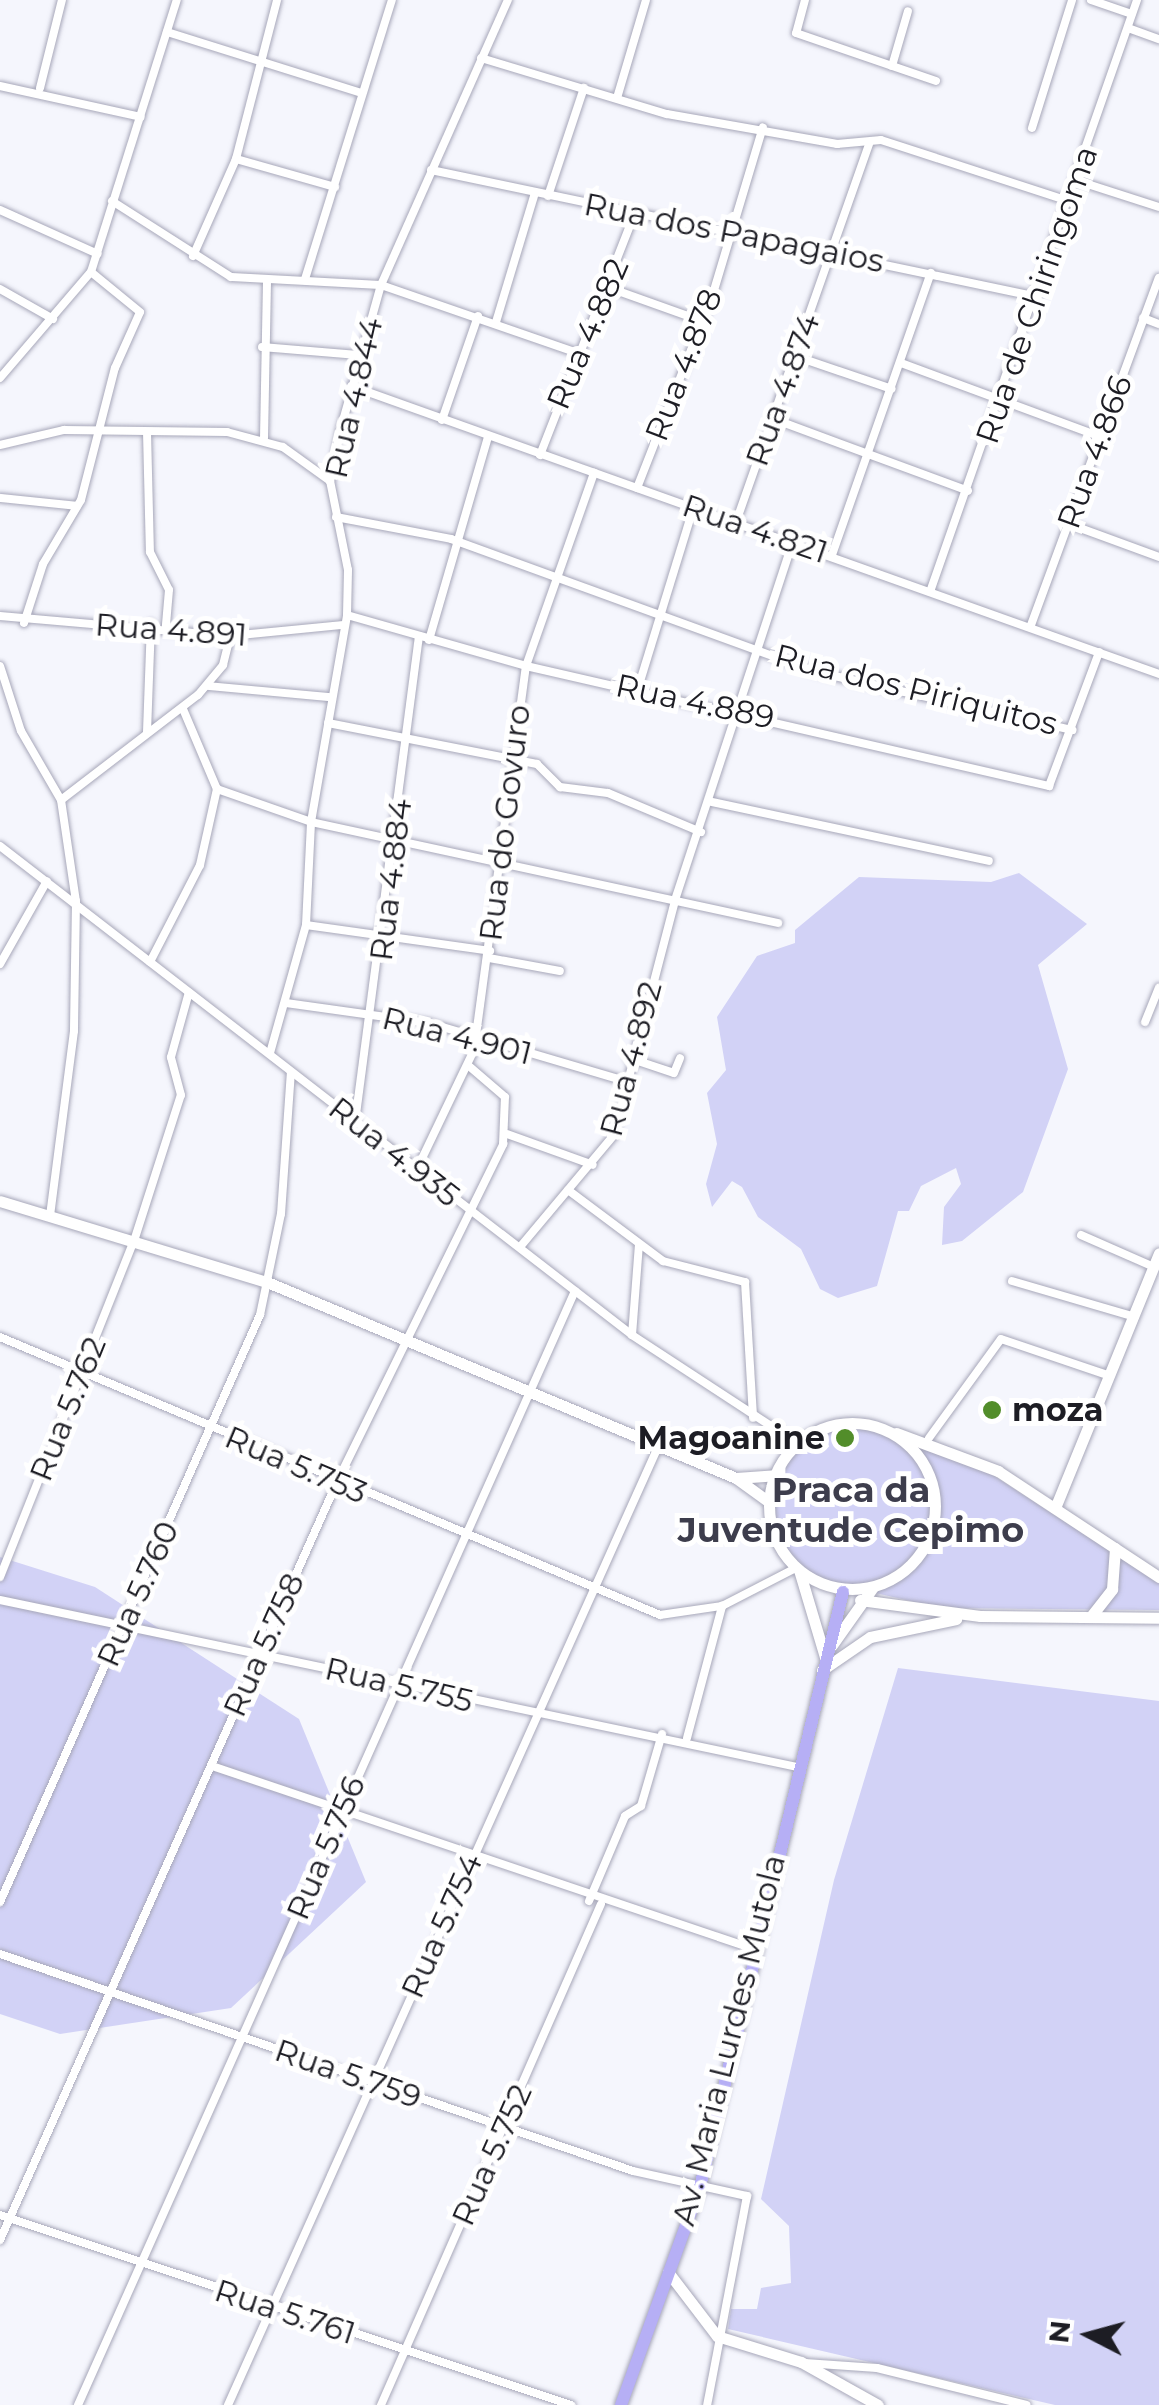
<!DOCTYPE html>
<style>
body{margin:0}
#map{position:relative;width:1159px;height:2405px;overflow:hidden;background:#f5f6fd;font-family:Montserrat,sans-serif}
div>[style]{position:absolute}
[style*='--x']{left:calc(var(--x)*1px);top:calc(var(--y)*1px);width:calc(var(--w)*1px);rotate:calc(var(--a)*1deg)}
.green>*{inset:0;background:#d2d2f6}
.roads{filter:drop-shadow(0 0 2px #a7a7b9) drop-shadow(0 0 2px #a7a7b9)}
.street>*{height:8px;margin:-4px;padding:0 4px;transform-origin:4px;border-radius:4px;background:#fff}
.secondary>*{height:11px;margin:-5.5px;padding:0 5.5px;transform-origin:5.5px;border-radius:5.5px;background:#fff}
.secondary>.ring{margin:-5.5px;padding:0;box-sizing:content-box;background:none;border:11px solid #fff;border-radius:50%}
.primary>*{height:12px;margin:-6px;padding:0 6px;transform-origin:6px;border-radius:6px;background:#b6aff5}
.dots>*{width:28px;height:28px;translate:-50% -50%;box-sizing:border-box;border:5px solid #fff;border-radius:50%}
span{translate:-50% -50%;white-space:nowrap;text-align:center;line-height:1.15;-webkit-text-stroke:10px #fff;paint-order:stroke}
.street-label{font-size:32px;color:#1d1d24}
.poi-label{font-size:32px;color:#1d1d24;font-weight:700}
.left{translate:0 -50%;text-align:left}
.right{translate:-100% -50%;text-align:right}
.neighbourhood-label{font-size:35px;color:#3d3d4c;font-weight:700}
.north{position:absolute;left:1039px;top:2285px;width:100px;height:100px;-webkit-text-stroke:8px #fff;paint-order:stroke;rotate:276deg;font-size:28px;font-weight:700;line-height:40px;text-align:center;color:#1d1d24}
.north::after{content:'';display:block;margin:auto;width:35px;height:45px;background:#1d1d24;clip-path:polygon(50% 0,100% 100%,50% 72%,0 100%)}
</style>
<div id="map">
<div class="green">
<i style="clip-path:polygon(1019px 873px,1087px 924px,1038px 965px,1068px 1069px,1023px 1192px,962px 1241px,942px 1245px,944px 1207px,961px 1184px,956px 1168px,921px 1186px,909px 1211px,898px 1211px,877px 1286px,838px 1298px,820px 1289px,801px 1249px,758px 1217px,742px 1187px,732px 1181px,712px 1207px,706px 1184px,717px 1144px,707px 1093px,726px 1070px,717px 1017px,757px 956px,795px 943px,795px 930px,859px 877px,991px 882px)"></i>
<i style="clip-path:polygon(858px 1423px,948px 1446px,1159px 1583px,1159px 1610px,941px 1608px,810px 1578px,776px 1538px,775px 1475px,816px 1431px)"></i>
<i style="clip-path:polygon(0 1557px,95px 1587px,299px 1719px,366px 1882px,231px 2008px,60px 2034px,0 2014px)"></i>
<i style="clip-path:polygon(898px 1668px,1159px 1701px,1159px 2405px,1055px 2405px,728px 2329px,731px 2309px,757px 2309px,761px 2288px,791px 2283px,789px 2226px,761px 2199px,834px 1880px)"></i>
</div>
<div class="roads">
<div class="street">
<i style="--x:805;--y:0;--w:34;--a:105"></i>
<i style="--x:796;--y:33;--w:148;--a:18.9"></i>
<i style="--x:1091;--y:0;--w:43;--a:18.9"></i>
<i style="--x:1128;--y:28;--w:33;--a:20"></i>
<i style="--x:167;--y:32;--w:204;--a:17.4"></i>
<i style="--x:481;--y:58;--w:194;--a:16.8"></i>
<i style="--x:667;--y:114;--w:173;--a:10"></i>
<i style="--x:837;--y:144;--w:44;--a:-5.2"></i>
<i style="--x:881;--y:140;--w:198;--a:18"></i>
<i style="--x:892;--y:66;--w:57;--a:-73.8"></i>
<i style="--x:0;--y:86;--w:144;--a:12.4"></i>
<i style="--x:40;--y:88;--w:91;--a:-76"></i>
<i style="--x:617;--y:98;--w:102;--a:-73.5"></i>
<i style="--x:1032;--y:128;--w:134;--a:-72.6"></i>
<i style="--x:236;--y:159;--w:103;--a:15.8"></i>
<i style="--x:431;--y:170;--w:620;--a:11.82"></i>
<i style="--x:1078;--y:181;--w:85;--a:17.8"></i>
<i style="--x:548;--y:196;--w:114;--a:-71.6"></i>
<i style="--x:112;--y:201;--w:141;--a:32.6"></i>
<i style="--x:231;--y:277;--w:150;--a:3.1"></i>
<i style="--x:381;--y:285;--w:205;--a:19.1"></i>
<i style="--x:0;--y:210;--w:107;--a:24.2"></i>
<i style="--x:193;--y:256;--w:106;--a:-66.1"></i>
<i style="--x:236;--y:159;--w:164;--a:-75.5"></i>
<i style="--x:305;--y:279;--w:292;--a:-72.7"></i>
<i style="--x:604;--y:286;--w:104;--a:19.7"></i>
<i style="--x:0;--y:289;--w:61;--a:29.5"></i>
<i style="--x:1143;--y:318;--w:17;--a:21"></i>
<i style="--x:496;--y:322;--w:135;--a:-73.2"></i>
<i style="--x:262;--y:347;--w:96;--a:4.8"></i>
<i style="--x:795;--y:356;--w:102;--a:18.8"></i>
<i style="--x:901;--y:363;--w:213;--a:20.3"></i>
<i style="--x:0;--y:378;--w:140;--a:-49.4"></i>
<i style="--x:91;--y:272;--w:285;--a:-72.5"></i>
<i style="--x:351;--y:386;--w:858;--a:19.62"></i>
<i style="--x:771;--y:418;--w:210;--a:20.3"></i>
<i style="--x:442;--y:420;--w:110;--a:-70.9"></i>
<i style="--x:147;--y:432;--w:120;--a:88.6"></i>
<i style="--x:150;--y:552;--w:42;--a:63.4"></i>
<i style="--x:169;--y:590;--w:36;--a:95"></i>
<i style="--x:264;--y:438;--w:158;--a:-88.9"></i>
<i style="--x:0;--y:445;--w:66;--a:-13.2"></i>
<i style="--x:64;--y:430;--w:163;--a:0.7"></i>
<i style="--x:227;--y:432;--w:58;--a:15"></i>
<i style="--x:283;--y:447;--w:58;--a:35.9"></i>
<i style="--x:540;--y:455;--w:260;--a:-68.6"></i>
<i style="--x:637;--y:488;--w:205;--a:-68.6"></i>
<i style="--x:712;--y:297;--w:177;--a:-73.3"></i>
<i style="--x:0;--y:498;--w:77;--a:5.9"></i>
<i style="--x:336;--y:517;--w:117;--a:10.8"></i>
<i style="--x:451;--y:539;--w:389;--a:20"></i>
<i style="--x:817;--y:672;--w:262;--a:12.8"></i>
<i style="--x:736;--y:522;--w:401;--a:-70.6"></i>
<i style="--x:1069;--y:524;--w:96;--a:20.1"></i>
<i style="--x:832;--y:555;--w:299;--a:-70.7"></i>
<i style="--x:931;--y:589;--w:624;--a:-70.72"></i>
<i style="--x:347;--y:615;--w:186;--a:15.9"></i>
<i style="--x:526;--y:666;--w:537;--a:12.92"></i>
<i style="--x:1049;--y:786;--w:143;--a:-69.5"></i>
<i style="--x:0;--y:616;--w:231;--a:5"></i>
<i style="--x:230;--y:636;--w:114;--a:-5.6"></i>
<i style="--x:24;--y:623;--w:62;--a:-72.1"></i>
<i style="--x:43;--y:564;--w:74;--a:-59.3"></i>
<i style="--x:81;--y:500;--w:136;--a:-75.6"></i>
<i style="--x:115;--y:368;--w:61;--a:-65.9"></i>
<i style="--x:140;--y:312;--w:63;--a:-140.8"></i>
<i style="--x:1031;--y:625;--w:370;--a:-69.8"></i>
<i style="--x:429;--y:640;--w:211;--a:-73.8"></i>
<i style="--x:0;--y:666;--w:68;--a:72.1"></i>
<i style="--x:21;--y:731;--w:80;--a:59.9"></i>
<i style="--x:61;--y:800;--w:102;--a:81.6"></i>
<i style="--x:76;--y:901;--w:130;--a:90.9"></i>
<i style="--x:74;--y:1031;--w:187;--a:97.4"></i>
<i style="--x:208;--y:686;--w:122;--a:5.2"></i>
<i style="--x:638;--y:688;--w:187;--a:-72.9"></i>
<i style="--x:183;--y:709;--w:87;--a:67"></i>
<i style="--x:217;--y:789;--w:100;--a:19.3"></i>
<i style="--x:311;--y:822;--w:478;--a:12.2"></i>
<i style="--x:328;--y:723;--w:213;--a:11.1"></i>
<i style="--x:537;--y:764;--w:33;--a:45"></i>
<i style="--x:560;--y:787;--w:48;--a:7.1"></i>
<i style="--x:608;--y:793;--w:101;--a:22.8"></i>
<i style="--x:147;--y:732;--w:108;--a:-87.9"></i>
<i style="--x:61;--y:800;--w:173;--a:-37.5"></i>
<i style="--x:198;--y:695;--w:39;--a:-50"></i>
<i style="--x:223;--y:665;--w:30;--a:-76"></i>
<i style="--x:712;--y:802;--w:283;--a:12"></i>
<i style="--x:0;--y:846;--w:799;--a:37.73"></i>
<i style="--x:632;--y:1335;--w:197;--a:33.2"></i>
<i style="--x:306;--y:925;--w:186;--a:8"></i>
<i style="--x:489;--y:958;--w:72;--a:10.4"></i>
<i style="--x:150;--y:962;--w:109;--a:-62.7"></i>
<i style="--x:200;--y:865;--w:78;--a:-77.4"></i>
<i style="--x:0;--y:964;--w:95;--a:-60.5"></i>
<i style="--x:286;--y:1003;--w:144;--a:8"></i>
<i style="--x:429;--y:1023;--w:204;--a:16.5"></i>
<i style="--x:1145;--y:1022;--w:37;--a:-68"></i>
<i style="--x:270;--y:1053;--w:133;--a:-74.3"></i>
<i style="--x:306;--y:925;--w:103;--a:-87.2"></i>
<i style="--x:311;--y:822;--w:210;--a:-80.1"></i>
<i style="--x:347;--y:615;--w:45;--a:-88.7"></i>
<i style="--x:348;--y:570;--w:91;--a:-101.4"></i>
<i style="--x:330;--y:481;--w:54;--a:-78.3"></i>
<i style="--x:341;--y:428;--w:148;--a:-74.4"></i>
<i style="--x:381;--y:285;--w:312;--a:-66"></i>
<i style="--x:629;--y:1058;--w:47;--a:18.4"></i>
<i style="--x:674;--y:1073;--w:16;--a:-68"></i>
<i style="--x:355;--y:1122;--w:490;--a:-82.5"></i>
<i style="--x:507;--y:1134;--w:91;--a:19.8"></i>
<i style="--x:416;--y:1171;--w:134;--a:-64.4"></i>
<i style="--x:474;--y:1050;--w:388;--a:-82.3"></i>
<i style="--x:526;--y:666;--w:205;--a:-70.6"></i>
<i style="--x:568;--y:1190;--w:119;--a:36.8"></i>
<i style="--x:663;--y:1261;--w:85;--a:14.4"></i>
<i style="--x:745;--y:1282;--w:136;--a:86.6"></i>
<i style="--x:1081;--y:1235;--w:80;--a:23.7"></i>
<i style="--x:520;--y:1247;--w:146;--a:-50"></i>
<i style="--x:614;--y:1135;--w:243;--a:-75.4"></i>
<i style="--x:675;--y:900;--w:377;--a:-71.8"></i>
<i style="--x:1012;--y:1281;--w:128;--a:16.3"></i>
<i style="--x:632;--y:1335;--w:90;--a:-85.6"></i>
<i style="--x:0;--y:1337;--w:716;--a:22.84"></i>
<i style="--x:660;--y:1615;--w:63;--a:-8.3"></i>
<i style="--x:722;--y:1606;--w:83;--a:-27.2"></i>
<i style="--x:929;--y:1438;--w:122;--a:-54"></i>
<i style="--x:1001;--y:1339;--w:115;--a:18.7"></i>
<i style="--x:0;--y:1577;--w:362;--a:-68.3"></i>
<i style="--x:134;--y:1241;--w:153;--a:-72.2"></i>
<i style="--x:181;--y:1095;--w:39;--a:-105"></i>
<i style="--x:171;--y:1057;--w:67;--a:-74.5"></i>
<i style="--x:0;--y:1600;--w:814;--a:11.83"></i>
<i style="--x:687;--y:1738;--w:137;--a:-75.1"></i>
<i style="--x:212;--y:1766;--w:572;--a:18.66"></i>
<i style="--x:589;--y:1901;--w:92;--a:-67"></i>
<i style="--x:625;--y:1816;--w:19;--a:-32"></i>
<i style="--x:641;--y:1806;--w:75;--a:-73.7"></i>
<i style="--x:0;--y:1902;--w:642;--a:-66.11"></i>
<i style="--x:260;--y:1315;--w:103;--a:-78.3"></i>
<i style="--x:281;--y:1214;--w:142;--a:-86"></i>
<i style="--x:0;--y:1954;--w:669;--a:18.92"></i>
<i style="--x:633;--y:2171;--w:117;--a:12.4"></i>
<i style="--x:747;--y:2196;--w:213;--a:100.8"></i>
<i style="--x:0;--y:2215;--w:602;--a:18.4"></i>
<i style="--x:0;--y:2240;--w:830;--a:-66.03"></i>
<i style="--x:337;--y:1482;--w:377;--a:-63.8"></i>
<i style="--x:503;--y:1144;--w:47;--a:-87.6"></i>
<i style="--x:505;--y:1097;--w:46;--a:-139.4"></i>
<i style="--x:805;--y:2363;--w:72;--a:4"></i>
<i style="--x:877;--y:2368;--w:154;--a:13.9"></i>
<i style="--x:78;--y:2405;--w:1220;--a:-65.96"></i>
<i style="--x:228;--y:2405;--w:1050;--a:-65.83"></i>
<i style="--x:381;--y:2405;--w:547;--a:-66.29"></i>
</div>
<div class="secondary">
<i style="--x:0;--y:1201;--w:279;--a:16.9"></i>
<i style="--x:267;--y:1282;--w:508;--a:22.68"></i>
<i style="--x:736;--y:1478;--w:41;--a:36"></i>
<i class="ring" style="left:769px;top:1423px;width:155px;height:155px"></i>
<i style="--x:896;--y:1433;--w:109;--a:20.4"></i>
<i style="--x:998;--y:1471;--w:193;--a:33.4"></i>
<i style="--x:736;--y:1478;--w:39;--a:-4"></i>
<i style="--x:1055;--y:1508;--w:275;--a:-67.8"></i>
<i style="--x:799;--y:1570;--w:91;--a:73.4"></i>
<i style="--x:860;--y:1600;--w:121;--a:7.6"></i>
<i style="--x:980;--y:1616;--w:179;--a:0.6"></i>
<i style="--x:1092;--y:1615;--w:33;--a:-52"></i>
<i style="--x:1112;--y:1589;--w:41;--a:-85.8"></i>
<i style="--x:832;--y:1645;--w:71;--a:-54.7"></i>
<i style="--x:822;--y:1670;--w:58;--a:-34.5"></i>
<i style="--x:870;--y:1637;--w:88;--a:-11.8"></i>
<i style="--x:668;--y:2272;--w:81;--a:52.6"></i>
<i style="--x:717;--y:2336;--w:88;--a:17.2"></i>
<i style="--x:801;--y:2362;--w:88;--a:29.2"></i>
</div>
<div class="primary">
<i style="--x:621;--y:2405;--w:232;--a:-70.1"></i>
<i style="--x:700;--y:2187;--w:612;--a:-76.49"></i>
</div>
</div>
<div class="dots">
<i style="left:992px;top:1410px;background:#528d2a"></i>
<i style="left:845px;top:1438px;background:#528d2a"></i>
</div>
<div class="street-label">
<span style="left:734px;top:233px;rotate:11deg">Rua dos Papagaios</span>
<span style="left:1037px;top:295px;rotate:-71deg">Rua de Chiringoma</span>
<span style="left:588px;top:334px;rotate:-67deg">Rua 4.882</span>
<span style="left:684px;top:365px;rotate:-69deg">Rua 4.878</span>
<span style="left:783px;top:390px;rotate:-70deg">Rua 4.874</span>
<span style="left:354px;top:398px;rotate:-77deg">Rua 4.844</span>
<span style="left:1095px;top:452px;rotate:-70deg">Rua 4.866</span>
<span style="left:755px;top:529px;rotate:19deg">Rua 4.821</span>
<span style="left:171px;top:630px;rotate:4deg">Rua 4.891</span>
<span style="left:916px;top:690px;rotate:14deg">Rua dos Piriquitos</span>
<span style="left:695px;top:702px;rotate:12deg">Rua 4.889</span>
<span style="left:505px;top:823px;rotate:-83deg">Rua do Govuro</span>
<span style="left:391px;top:880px;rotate:-83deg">Rua 4.884</span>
<span style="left:457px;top:1036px;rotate:14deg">Rua 4.901</span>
<span style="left:631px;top:1059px;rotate:-75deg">Rua 4.892</span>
<span style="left:394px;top:1152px;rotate:38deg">Rua 4.935</span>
<span style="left:68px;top:1409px;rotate:-68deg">Rua 5.762</span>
<span style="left:296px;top:1465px;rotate:23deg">Rua 5.753</span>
<span style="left:138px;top:1594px;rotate:-66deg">Rua 5.760</span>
<span style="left:264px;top:1645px;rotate:-66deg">Rua 5.758</span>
<span style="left:399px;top:1685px;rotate:13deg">Rua 5.755</span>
<span style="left:326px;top:1848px;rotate:-67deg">Rua 5.756</span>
<span style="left:442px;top:1926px;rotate:-66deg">Rua 5.754</span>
<span style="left:729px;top:2040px;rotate:-76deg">Av. Maria Lurdes Mutola</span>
<span style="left:348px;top:2074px;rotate:19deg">Rua 5.759</span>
<span style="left:492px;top:2155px;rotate:-66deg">Rua 5.752</span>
<span style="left:285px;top:2312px;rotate:18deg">Rua 5.761</span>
</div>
<div class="poi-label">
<span class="left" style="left:1012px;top:1410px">moza</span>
<span class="right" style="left:825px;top:1438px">Magoanine</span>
</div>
<div class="neighbourhood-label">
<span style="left:851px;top:1510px">Praca da<br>Juventude Cepimo</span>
</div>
<div class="north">N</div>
</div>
